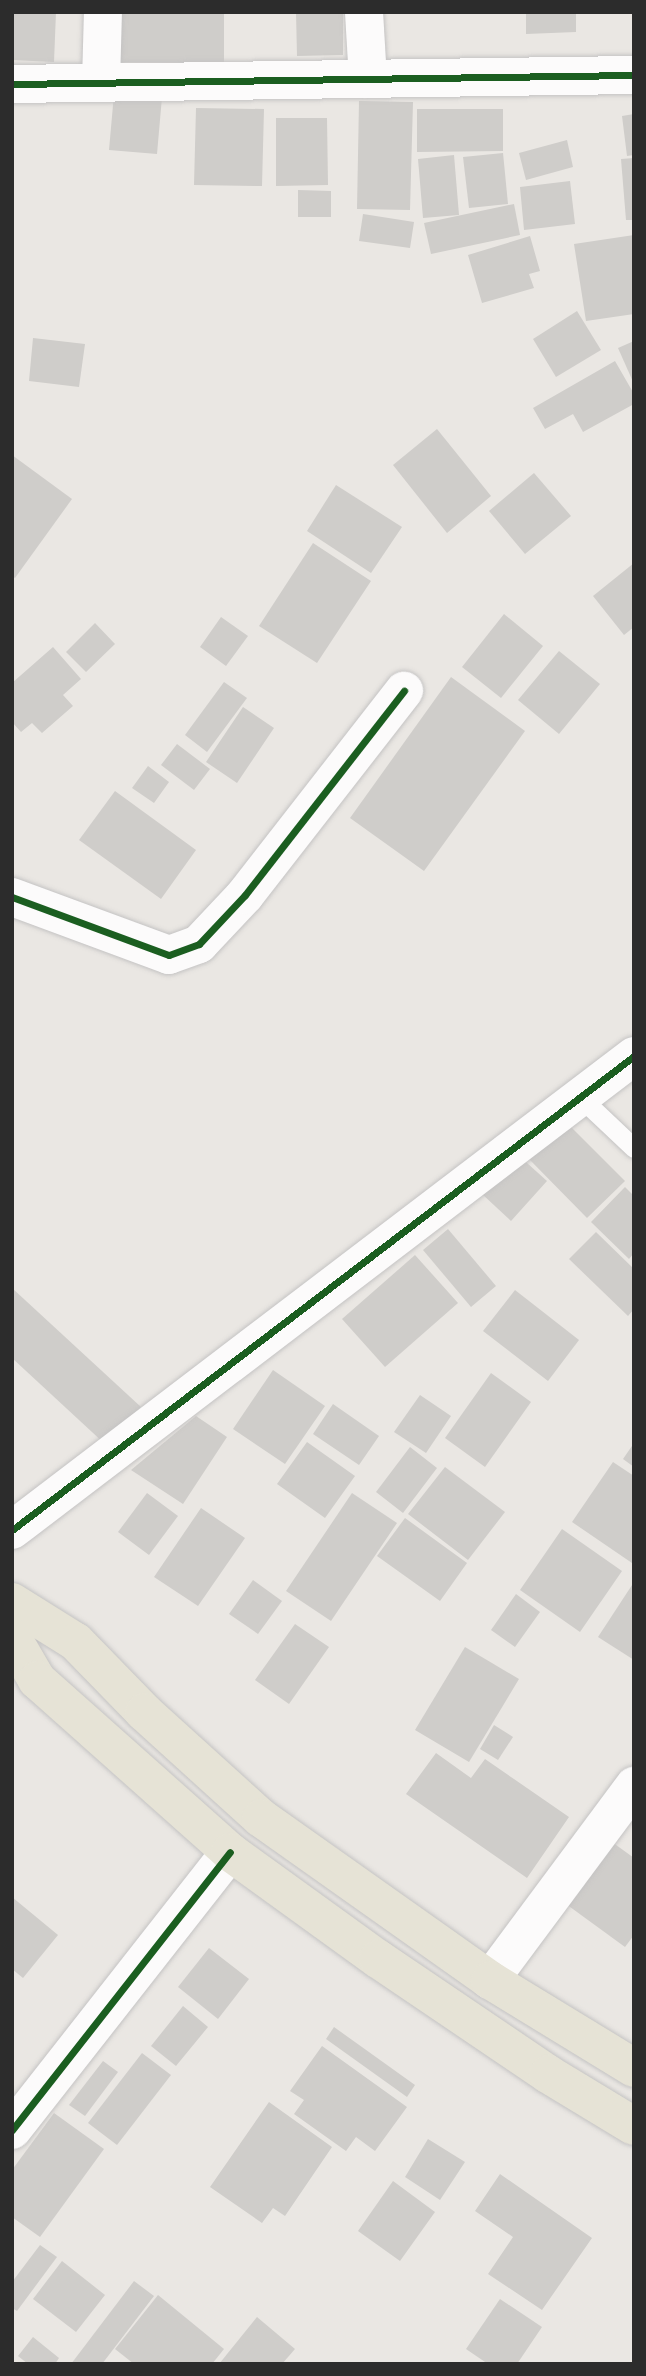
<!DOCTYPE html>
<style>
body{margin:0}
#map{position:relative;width:646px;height:2376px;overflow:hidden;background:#eae7e3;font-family:Ubuntu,sans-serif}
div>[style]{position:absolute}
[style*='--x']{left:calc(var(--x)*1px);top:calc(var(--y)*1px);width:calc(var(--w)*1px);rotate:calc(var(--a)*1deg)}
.building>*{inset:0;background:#cfcdca}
.roads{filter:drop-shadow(0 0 2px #c4c3c3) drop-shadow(0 0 2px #c4c3c3)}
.service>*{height:19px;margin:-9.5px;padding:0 9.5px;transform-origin:9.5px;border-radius:9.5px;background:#fcfbfb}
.minor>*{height:38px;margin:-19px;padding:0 19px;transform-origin:19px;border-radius:19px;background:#fcfbfb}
.tertiary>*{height:38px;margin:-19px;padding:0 19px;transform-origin:19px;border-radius:19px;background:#fcfbfb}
.primary>*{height:38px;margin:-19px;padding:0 19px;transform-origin:19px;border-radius:19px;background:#e6e3d6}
.cycleway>*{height:7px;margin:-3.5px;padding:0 3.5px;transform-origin:3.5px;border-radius:3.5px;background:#1b5e20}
span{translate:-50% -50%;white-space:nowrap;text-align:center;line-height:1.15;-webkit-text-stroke:5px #fff;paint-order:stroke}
.frame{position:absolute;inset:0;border:14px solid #2c2c2c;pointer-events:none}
</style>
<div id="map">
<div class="building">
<i style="clip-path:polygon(12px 12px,56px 12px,54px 62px,12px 60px)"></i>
<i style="clip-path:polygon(116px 12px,224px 12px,224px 63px,116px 62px)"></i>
<i style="clip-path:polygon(296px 12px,343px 12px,343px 55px,297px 56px)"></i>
<i style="clip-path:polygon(526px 12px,576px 12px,576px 32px,526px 34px)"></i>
<i style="clip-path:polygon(114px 94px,162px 97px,157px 154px,109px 150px)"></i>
<i style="clip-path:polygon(359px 101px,413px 102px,410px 210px,357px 209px)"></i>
<i style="clip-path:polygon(196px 108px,264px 109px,262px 186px,194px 185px)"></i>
<i style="clip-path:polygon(417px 109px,503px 109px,503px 151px,417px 152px)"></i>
<i style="clip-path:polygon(634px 114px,634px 155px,627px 156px,622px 116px)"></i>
<i style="clip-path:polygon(276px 118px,327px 118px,328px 185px,276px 186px)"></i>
<i style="clip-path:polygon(567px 140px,573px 167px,526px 180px,519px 153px)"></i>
<i style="clip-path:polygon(503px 153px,508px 204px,469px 208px,463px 157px)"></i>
<i style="clip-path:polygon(454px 155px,459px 215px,423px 218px,418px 159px)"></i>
<i style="clip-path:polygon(634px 158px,634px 220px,626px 220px,621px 159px)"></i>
<i style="clip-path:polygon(570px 181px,575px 224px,524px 230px,520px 187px)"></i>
<i style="clip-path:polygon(298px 190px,331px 191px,331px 217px,298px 217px)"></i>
<i style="clip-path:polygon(514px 204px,520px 235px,431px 254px,424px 223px)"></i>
<i style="clip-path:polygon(363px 214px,414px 222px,410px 248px,359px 241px)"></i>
<i style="clip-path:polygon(634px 235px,634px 314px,586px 321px,574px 244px)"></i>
<i style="clip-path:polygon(530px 236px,540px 271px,529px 274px,534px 288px,482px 303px,468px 255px)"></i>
<i style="clip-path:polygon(577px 311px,601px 350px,556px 377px,533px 339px)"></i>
<i style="clip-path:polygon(33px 338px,85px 344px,79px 387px,29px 381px)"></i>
<i style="clip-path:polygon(634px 341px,634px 384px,618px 348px)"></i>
<i style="clip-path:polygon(615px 361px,634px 394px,634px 404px,583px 432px,573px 414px,545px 429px,533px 408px)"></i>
<i style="clip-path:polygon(437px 429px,491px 496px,447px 533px,393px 465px)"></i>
<i style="clip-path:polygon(12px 455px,72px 499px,15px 578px,12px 576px)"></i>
<i style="clip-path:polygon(534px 473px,571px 516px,525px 554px,489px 511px)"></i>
<i style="clip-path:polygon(336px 485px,402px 527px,371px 573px,307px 531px)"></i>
<i style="clip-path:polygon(313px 543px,371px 581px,317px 663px,259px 626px)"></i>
<i style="clip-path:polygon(634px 563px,634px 627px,624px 635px,593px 596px)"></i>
<i style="clip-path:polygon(504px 614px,543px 646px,501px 698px,462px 667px)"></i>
<i style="clip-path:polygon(221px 617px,248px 636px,226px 666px,200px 647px)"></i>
<i style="clip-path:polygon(95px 623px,115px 644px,86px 672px,66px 652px)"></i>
<i style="clip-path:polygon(53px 647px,81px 679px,63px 695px,73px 706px,42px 733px,32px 723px,21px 732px,12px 722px,12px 683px)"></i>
<i style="clip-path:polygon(559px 651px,600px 684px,559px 734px,518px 700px)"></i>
<i style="clip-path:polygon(451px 677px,525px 731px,424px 871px,350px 818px)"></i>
<i style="clip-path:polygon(224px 682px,247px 698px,207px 752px,185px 735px)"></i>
<i style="clip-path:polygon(243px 707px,274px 728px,237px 783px,206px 762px)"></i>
<i style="clip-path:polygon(177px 744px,210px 769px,194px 790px,161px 765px)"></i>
<i style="clip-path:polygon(148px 766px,169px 782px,154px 803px,132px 788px)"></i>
<i style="clip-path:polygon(115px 791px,196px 850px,161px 899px,79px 840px)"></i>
<i style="clip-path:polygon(566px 1122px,625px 1181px,587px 1218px,529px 1159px)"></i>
<i style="clip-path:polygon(517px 1154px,547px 1181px,511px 1221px,482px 1194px)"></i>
<i style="clip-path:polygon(625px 1187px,634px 1196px,634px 1253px,629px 1259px,591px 1222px)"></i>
<i style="clip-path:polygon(448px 1229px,496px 1286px,471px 1307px,423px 1250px)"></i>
<i style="clip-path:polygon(596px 1232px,634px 1269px,634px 1309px,628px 1316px,569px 1259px)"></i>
<i style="clip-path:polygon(415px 1255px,458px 1303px,385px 1367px,342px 1319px)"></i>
<i style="clip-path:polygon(12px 1288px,141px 1407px,106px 1445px,12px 1358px)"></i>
<i style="clip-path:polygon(515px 1290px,579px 1340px,548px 1381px,483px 1331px)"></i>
<i style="clip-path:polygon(273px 1370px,325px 1406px,285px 1464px,233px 1429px)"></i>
<i style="clip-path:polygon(491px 1373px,531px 1402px,485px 1467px,445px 1438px)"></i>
<i style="clip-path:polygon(420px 1395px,451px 1416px,426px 1453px,394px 1432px)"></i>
<i style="clip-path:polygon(333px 1404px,379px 1436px,359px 1465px,313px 1434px)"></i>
<i style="clip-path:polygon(196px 1416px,227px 1437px,183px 1504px,131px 1470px)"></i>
<i style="clip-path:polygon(307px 1442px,355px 1476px,325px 1518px,277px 1484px)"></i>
<i style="clip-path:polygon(634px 1443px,634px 1467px,623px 1459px)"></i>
<i style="clip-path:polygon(410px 1447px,437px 1468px,403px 1513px,376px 1492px)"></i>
<i style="clip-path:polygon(613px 1462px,634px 1476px,632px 1563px,572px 1522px)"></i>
<i style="clip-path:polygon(445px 1467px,505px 1512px,468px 1560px,408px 1514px)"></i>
<i style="clip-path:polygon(147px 1493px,178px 1516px,149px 1555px,118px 1532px)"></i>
<i style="clip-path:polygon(352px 1493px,397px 1523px,331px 1621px,286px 1591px)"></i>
<i style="clip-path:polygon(201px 1508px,245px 1538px,198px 1606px,154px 1577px)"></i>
<i style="clip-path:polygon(405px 1518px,467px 1563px,440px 1601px,377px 1556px)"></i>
<i style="clip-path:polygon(562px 1529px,622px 1571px,580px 1632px,520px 1590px)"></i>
<i style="clip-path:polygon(253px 1580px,282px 1601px,258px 1634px,229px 1614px)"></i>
<i style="clip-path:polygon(634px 1582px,634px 1660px,598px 1637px)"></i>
<i style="clip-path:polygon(516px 1594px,540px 1612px,515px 1647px,491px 1630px)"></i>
<i style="clip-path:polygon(295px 1624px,329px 1647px,289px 1704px,255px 1680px)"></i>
<i style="clip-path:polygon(465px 1647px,519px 1679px,469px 1762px,415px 1730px)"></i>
<i style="clip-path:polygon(494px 1725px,513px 1737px,498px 1760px,480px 1749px)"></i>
<i style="clip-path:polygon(436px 1753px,471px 1778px,485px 1759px,569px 1817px,527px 1878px,406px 1794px)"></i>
<i style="clip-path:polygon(612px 1842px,634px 1858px,634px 1935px,625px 1947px,566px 1904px)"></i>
<i style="clip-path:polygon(12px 1897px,58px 1935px,23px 1978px,12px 1969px)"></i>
<i style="clip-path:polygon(209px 1948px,249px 1979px,218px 2019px,178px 1987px)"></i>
<i style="clip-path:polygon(183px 2006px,208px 2027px,176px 2066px,151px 2046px)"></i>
<i style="clip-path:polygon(334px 2027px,415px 2085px,407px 2097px,326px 2039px)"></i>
<i style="clip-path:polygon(322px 2046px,407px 2107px,375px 2151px,356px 2137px,346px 2151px,294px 2114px,304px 2100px,290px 2091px)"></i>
<i style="clip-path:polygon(142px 2053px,171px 2075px,117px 2145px,88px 2123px)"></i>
<i style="clip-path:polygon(103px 2061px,118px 2072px,85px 2116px,69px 2105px)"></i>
<i style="clip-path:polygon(269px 2102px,332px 2147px,285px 2216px,273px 2208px,262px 2223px,210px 2187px)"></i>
<i style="clip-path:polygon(54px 2113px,104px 2149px,40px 2237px,12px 2217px,12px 2170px)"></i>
<i style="clip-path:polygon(428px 2139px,465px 2162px,440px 2200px,405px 2177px)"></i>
<i style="clip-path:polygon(500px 2174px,592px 2238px,542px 2310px,488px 2274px,513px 2237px,475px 2211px)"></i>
<i style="clip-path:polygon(393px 2181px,435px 2212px,400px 2261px,358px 2231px)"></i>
<i style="clip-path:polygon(40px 2245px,57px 2257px,17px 2311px,12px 2308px,12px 2282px)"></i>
<i style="clip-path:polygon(62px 2261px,105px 2295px,76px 2332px,33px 2299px)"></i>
<i style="clip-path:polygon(134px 2281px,154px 2296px,102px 2364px,71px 2364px)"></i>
<i style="clip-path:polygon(158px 2295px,224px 2349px,212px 2364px,134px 2364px,115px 2349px)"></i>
<i style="clip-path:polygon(500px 2299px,542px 2327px,517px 2364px,488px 2364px,466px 2349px)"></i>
<i style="clip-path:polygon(257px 2317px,295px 2349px,282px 2364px,219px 2364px)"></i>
<i style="clip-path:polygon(33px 2337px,59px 2358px,55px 2364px,28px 2364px,18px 2356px)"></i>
</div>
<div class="roads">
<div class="service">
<i style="--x:580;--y:1097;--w:74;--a:43.4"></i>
</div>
<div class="minor">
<i style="--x:364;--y:12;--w:67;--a:86.6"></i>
<i style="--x:101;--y:82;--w:70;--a:-88.4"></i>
<i style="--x:12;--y:84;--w:622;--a:-0.83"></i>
<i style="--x:12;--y:897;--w:167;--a:20.3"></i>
<i style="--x:169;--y:955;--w:32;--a:-20"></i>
<i style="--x:199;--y:944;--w:67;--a:-46.8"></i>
<i style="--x:245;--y:895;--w:259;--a:-52.1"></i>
<i style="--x:12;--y:1530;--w:782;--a:-37.31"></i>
<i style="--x:490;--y:1980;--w:242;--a:-53.4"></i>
</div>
<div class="tertiary">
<i style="--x:12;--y:2130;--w:353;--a:-51.9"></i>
</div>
<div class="primary">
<i style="--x:12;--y:1602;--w:75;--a:32"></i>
<i style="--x:76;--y:1642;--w:98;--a:45.8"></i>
<i style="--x:144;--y:1712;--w:158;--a:42.2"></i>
<i style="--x:261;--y:1818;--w:281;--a:35.3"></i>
<i style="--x:490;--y:1980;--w:169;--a:31.4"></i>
<i style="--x:12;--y:1637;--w:50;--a:59.8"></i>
<i style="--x:37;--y:1680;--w:259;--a:41.7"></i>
<i style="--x:230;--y:1852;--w:183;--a:35.9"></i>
<i style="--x:378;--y:1959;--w:205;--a:34.1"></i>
<i style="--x:548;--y:2074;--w:100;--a:31.2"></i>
</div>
</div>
<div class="cycleway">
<i style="--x:12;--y:84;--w:622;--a:-0.83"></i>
<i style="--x:12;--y:897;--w:167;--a:20.3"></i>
<i style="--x:169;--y:955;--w:32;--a:-20"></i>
<i style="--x:199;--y:944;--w:67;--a:-46.8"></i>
<i style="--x:245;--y:895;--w:259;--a:-52.1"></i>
<i style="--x:12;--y:1530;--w:782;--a:-37.31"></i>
<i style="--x:12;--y:2130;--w:353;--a:-51.9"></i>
</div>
<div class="frame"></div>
</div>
